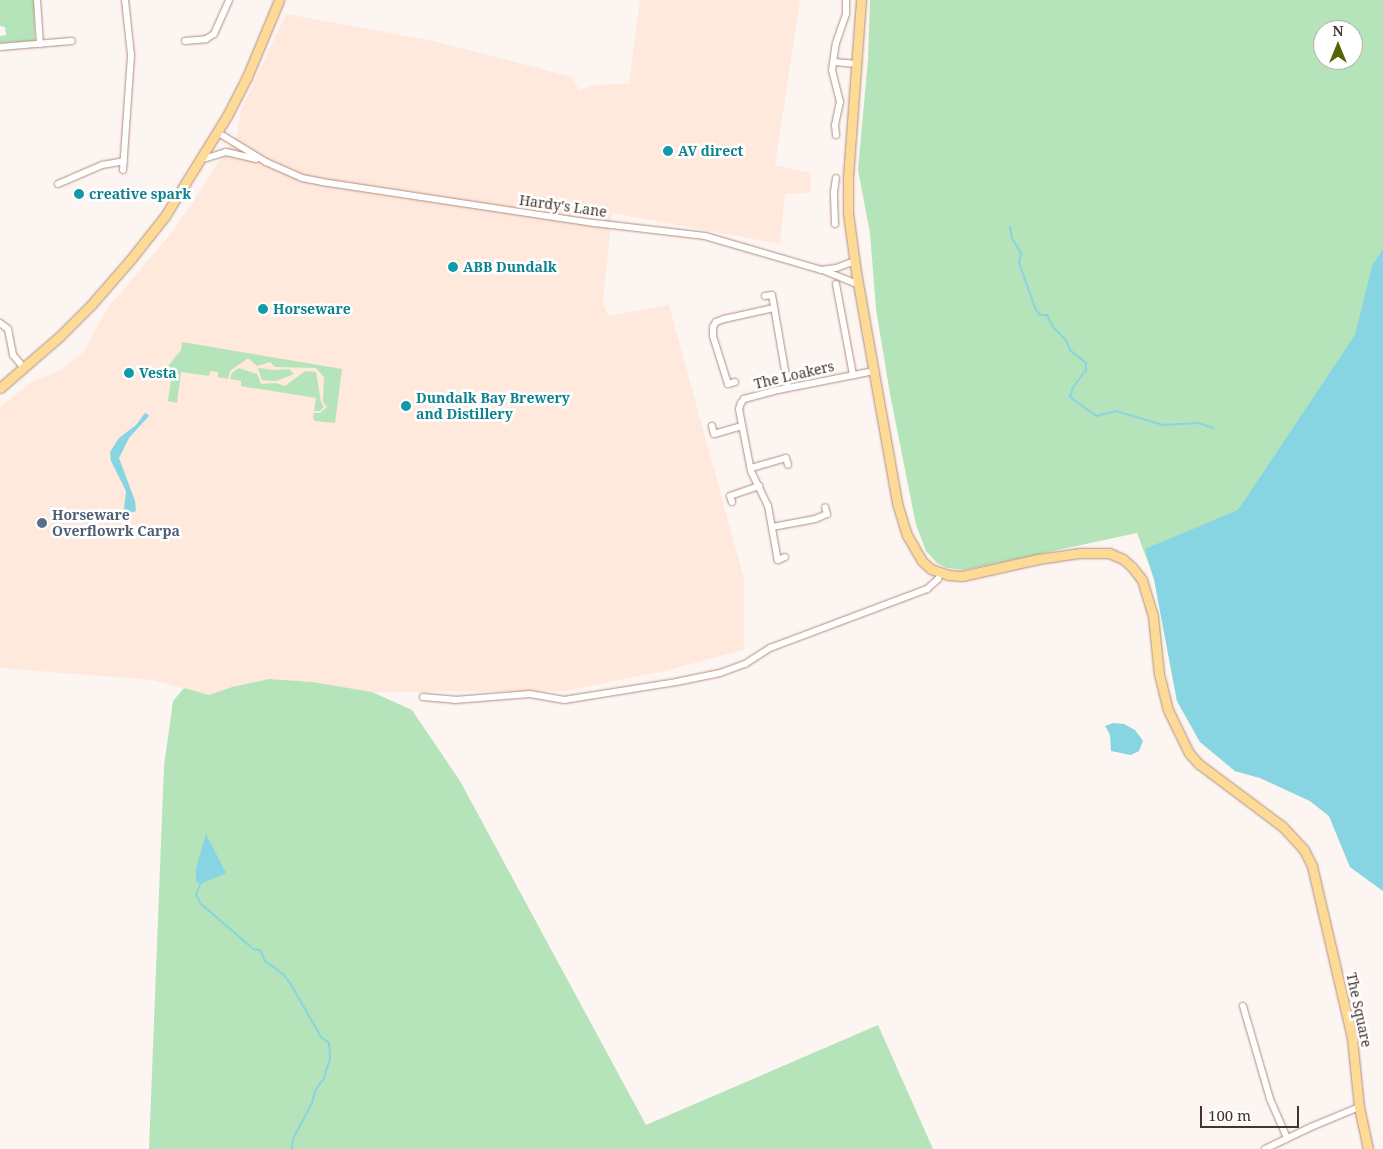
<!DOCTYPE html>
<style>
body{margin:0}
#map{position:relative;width:1383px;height:1149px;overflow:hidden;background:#fdf5f2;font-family:"Noto Serif",serif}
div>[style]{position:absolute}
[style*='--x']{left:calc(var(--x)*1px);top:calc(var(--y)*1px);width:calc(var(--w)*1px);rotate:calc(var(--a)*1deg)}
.industrial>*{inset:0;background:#ffe8dc}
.green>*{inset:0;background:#b5e3ba}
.water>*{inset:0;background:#87d5e2}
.stream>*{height:2px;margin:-1px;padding:0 1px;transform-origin:1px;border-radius:1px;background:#87d5e2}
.roads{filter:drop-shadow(0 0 1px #b08d7e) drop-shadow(0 0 1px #b08d7e)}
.minor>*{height:6px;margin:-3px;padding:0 3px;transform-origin:3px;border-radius:3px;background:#fff}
.major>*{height:9px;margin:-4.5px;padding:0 4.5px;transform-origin:4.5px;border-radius:4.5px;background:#fddb97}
.dots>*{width:14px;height:14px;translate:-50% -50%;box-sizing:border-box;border:2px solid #fff;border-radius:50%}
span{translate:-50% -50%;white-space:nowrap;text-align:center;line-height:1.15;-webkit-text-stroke:5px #fff;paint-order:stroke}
.culture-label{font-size:14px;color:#0d838f;font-weight:700}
.left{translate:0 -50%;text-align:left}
.street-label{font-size:14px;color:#43342e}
.service-label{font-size:14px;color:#4e5e75;font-weight:700}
.north{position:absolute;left:1313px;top:20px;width:50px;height:50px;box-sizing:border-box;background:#fff;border:1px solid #b4aeab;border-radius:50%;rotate:0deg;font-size:14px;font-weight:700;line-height:20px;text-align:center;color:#43342e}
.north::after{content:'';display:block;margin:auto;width:18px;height:22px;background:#576304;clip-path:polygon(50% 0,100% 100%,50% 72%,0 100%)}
.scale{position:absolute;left:1200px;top:1106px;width:99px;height:22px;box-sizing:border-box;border:2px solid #43342e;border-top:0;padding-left:6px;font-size:15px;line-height:18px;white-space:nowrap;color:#43342e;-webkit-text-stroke:4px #fff;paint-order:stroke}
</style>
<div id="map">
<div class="industrial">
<i style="clip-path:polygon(640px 0,800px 0,775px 165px,811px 173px,810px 193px,785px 194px,780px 244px,612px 213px,603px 303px,608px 316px,669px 305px,744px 579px,744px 650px,659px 672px,565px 691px,372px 692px,313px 682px,269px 679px,232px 687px,209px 695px,152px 680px,0 668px,0 407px,34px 380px,57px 372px,83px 353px,107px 309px,174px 230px,238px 133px,240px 112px,286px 14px,434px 41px,572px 77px,579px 90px,596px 85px,629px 84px)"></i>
</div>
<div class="green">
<i style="clip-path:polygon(0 0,34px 0,35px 41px,0 43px,0 36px,6px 35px,5px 27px,0 26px)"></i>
<i style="clip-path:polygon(evenodd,870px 0,1383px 0,1383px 891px,1350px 867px,1329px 816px,1310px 801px,1260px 778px,1235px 771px,1200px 742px,1177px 701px,1154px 579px,1136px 530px,1137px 533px,964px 570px,947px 568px,937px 563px,926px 551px,916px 525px,890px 394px,876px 309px,870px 233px,858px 170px,868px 59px,870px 0,1323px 30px,1353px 30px,1353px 60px,1323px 60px,1323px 30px)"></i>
<i style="clip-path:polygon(182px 342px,342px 369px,335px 423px,315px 421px,313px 418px,314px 413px,320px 413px,327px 407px,323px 402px,324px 377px,316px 368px,275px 367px,270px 362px,257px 366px,248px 358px,230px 371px,228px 379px,218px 377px,218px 372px,210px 371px,209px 376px,181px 372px,177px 403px,168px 401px,171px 379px,165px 370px,181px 350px)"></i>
<i style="clip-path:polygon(239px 368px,257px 374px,261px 384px,276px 383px,285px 386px,305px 371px,316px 372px,321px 402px,324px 407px,320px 411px,314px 411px,316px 398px,241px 386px,241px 381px,230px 379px,232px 373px)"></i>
<i style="clip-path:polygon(258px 368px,274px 370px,289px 369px,294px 374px,276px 381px,262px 380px)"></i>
<i style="clip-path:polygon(269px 679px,313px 682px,372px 692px,412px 710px,460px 781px,646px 1125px,878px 1025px,933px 1149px,149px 1149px,164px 766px,173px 701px,184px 688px,209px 695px,232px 687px)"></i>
</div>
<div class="water">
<i style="clip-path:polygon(1383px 249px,1383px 891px,1350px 867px,1329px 816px,1310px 801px,1260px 778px,1235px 771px,1200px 742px,1177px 701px,1154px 579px,1145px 549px,1238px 510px,1355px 335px,1372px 266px)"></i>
<i style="clip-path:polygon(145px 413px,149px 415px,148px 417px,129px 438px,119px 458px,135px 501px,136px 511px,129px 513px,124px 509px,126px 491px,111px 461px,110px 452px,119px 438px,136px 425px)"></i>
<i style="clip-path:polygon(1113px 723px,1124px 724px,1135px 730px,1143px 741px,1139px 751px,1131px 755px,1111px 751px,1110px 735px,1105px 726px)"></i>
<i style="clip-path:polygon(206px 834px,226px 873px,201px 884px,196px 881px,196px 868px)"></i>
</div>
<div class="stream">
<i style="--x:1010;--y:227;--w:11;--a:80"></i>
<i style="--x:1012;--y:238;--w:17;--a:59"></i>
<i style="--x:1021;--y:253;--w:10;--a:101"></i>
<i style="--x:1019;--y:263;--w:50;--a:70.1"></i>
<i style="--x:1036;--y:310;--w:6;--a:51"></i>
<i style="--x:1040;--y:315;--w:7;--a:0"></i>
<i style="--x:1047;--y:315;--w:13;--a:63"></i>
<i style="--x:1053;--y:327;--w:18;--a:45"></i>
<i style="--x:1066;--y:340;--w:11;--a:68"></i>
<i style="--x:1070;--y:350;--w:21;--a:39"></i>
<i style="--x:1086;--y:363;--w:7;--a:90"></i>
<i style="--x:1086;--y:370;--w:21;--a:127"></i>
<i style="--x:1073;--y:387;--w:10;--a:107"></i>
<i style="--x:1070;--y:397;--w:32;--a:36"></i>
<i style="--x:1096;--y:416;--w:21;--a:-14"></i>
<i style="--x:1116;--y:411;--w:49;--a:16.6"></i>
<i style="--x:1163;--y:425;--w:36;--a:-3"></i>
<i style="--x:1199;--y:423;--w:15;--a:20"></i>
<i style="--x:201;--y:882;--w:14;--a:111"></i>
<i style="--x:196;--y:895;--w:10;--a:61"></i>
<i style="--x:201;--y:904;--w:66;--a:40.7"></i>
<i style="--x:253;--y:949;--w:7;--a:8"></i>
<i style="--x:260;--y:950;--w:12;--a:66"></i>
<i style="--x:265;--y:961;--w:22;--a:36"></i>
<i style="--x:283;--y:974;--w:11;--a:52"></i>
<i style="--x:290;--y:983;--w:62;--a:60.1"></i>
<i style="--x:321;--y:1037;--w:10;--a:37"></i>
<i style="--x:329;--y:1043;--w:16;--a:86"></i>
<i style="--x:330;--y:1059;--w:20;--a:108"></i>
<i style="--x:324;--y:1078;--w:16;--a:125"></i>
<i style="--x:315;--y:1091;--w:12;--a:104"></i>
<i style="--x:312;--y:1103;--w:40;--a:118"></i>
<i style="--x:293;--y:1138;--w:11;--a:95"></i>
</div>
<div class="roads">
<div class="minor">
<i style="--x:37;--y:0;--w:44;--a:86.1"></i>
<i style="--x:185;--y:41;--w:21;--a:-5"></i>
<i style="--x:206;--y:39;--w:9;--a:-32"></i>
<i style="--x:214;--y:34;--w:37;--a:-66"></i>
<i style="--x:0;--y:47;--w:72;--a:-4.8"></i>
<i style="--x:834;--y:62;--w:23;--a:5"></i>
<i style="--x:217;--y:132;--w:57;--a:31.5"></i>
<i style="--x:266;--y:162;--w:39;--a:24"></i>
<i style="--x:302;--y:178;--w:20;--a:11"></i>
<i style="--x:322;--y:182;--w:275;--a:8.6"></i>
<i style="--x:594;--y:223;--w:112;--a:6.7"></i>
<i style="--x:705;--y:236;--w:121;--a:16.3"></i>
<i style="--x:821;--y:270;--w:15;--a:-8"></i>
<i style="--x:836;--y:268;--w:20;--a:-20"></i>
<i style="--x:836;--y:135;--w:10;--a:-96"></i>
<i style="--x:835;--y:125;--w:24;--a:-78"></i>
<i style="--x:840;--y:102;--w:33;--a:-104"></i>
<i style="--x:832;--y:70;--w:27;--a:-82"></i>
<i style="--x:836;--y:43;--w:31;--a:-71"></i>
<i style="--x:846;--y:14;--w:14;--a:-90"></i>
<i style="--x:200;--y:160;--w:27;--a:-17"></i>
<i style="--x:226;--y:152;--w:31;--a:13"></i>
<i style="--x:123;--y:170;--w:115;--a:-86"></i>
<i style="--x:131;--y:55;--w:55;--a:-96.2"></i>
<i style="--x:58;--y:184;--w:48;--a:-23.4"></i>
<i style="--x:102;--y:165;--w:22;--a:-10"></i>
<i style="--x:835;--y:224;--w:32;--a:-92"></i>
<i style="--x:834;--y:192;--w:14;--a:-82"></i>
<i style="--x:825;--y:271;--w:37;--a:22"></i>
<i style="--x:836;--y:284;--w:93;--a:79.4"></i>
<i style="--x:765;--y:296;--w:7;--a:-8"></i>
<i style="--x:772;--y:295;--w:94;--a:80.2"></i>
<i style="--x:0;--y:323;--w:10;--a:37"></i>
<i style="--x:8;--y:329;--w:26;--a:79"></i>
<i style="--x:13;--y:355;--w:17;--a:50"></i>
<i style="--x:735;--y:382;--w:7;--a:164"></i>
<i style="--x:728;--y:384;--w:50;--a:-107.4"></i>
<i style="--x:713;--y:336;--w:9;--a:-90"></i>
<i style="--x:713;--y:327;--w:6;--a:-59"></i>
<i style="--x:716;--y:322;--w:9;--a:-21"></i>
<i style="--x:724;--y:319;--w:51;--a:-12.4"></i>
<i style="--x:712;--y:426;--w:8;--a:76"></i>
<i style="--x:714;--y:434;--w:29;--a:-16"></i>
<i style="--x:751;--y:468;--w:36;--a:-16"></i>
<i style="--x:786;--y:458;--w:7;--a:74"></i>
<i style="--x:732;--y:502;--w:6;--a:-108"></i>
<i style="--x:730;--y:496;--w:31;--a:-19"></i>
<i style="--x:772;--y:527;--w:44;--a:-10.5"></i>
<i style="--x:815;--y:519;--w:13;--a:-23"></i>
<i style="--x:827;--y:514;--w:7;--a:-106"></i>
<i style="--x:785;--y:557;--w:8;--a:157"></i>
<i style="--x:778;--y:560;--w:4;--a:-104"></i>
<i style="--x:777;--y:556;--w:51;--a:-100.2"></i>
<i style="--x:768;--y:506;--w:39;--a:-116"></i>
<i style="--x:751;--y:471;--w:63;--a:-101"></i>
<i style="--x:739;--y:409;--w:6;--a:-72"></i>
<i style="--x:741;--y:403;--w:5;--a:-53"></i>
<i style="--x:744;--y:399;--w:30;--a:-15"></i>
<i style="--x:773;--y:391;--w:103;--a:-11.2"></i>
<i style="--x:423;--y:697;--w:32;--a:5"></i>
<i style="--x:455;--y:700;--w:75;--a:-4.6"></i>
<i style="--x:530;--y:694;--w:35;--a:10"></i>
<i style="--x:564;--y:700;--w:113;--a:-9.1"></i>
<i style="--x:676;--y:682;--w:45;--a:-11.6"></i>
<i style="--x:720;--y:673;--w:27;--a:-20"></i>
<i style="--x:745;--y:664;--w:30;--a:-33"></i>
<i style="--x:770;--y:648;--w:168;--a:-20.6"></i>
<i style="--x:927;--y:589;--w:15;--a:-42"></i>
<i style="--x:938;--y:579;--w:5;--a:-68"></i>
<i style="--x:1243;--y:1006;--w:97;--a:73.8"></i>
<i style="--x:1270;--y:1099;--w:43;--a:66.4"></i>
<i style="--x:1265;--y:1149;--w:51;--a:-25.6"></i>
<i style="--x:1311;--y:1127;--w:52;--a:-22.6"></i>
</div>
<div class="major">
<i style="--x:861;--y:0;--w:178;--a:94.2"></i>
<i style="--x:848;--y:178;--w:35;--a:90"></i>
<i style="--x:848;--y:213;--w:60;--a:82.3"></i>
<i style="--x:856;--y:272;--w:235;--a:79.9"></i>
<i style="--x:897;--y:503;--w:34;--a:73"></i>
<i style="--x:907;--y:535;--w:30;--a:60"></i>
<i style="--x:922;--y:561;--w:12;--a:42"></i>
<i style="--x:931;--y:569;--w:18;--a:19"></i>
<i style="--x:948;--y:575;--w:14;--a:4"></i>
<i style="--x:962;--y:576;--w:78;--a:-12.6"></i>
<i style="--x:1038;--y:559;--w:41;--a:-8.3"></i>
<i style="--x:1079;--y:553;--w:30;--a:0"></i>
<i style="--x:1109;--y:553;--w:15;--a:23"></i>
<i style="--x:1123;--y:559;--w:12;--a:42"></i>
<i style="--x:1132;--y:567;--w:16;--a:52"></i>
<i style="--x:1142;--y:580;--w:38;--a:73"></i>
<i style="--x:1153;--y:616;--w:58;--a:84.1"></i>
<i style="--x:1159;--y:674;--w:37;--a:76"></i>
<i style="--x:1168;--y:710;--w:48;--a:64"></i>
<i style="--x:1189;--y:753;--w:15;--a:48"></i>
<i style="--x:1199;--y:764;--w:104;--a:36.8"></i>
<i style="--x:1282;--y:826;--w:33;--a:47"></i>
<i style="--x:1304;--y:850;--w:18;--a:63"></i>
<i style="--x:1312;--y:866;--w:177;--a:76.9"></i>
<i style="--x:1352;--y:1038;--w:69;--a:84.2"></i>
<i style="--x:1359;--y:1107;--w:43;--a:77.9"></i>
<i style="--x:0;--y:388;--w:79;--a:-40.9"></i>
<i style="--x:60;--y:336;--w:44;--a:-45"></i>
<i style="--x:91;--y:305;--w:61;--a:-49"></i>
<i style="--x:131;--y:259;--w:55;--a:-51.7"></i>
<i style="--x:165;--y:216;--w:118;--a:-58.2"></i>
<i style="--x:227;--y:116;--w:44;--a:-62.9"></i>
<i style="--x:247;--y:77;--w:83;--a:-67.4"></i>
</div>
</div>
<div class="dots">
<i style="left:668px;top:151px;background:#0f9aa8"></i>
<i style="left:79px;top:194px;background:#0f9aa8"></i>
<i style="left:453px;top:267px;background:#0f9aa8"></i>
<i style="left:263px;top:309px;background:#0f9aa8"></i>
<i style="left:129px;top:373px;background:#0f9aa8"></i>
<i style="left:406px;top:406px;background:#0f9aa8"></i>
<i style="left:42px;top:523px;background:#5c6f8a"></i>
</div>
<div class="culture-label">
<span class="left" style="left:678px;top:151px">AV direct</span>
<span class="left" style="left:89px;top:194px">creative spark</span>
<span class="left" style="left:463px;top:267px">ABB Dundalk</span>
<span class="left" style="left:273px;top:309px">Horseware</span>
<span class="left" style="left:139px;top:373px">Vesta</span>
<span class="left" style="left:416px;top:406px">Dundalk Bay Brewery<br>and Distillery</span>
</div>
<div class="street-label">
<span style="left:563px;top:206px;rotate:8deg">Hardy's Lane</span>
<span style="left:794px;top:375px;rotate:-13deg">The Loakers</span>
<span style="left:1359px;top:1010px;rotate:78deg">The Square</span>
</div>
<div class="service-label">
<span class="left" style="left:52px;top:523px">Horseware<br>Overflowrk Carpa</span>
</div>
<div class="north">N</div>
<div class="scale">100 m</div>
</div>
